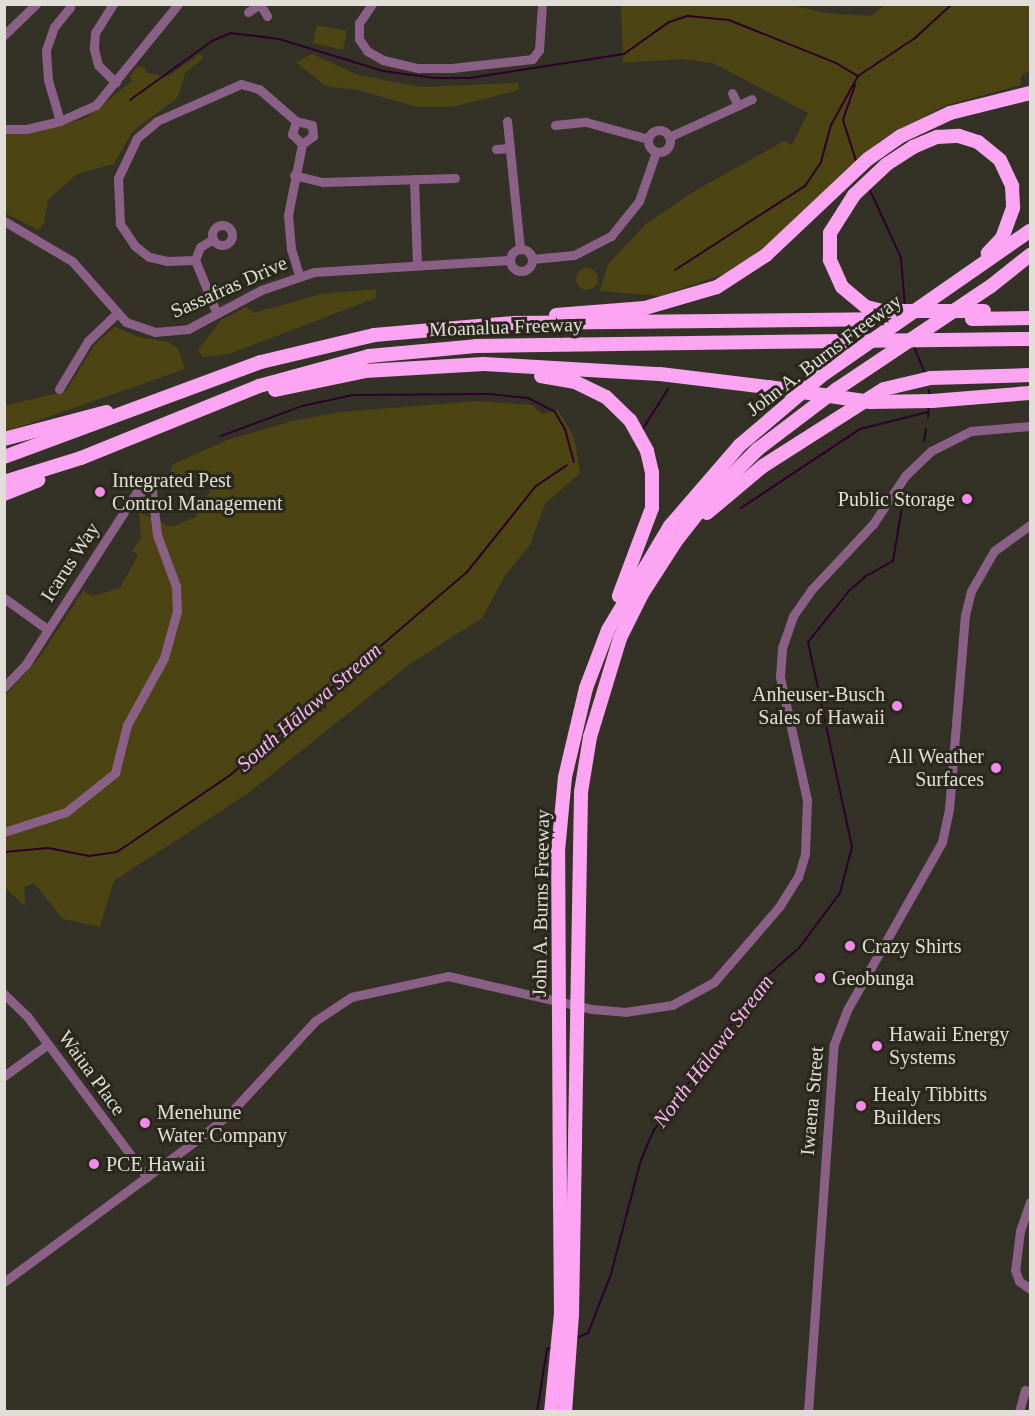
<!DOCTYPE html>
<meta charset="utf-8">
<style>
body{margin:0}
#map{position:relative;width:1035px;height:1416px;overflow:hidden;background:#343226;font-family:"Times New Roman",serif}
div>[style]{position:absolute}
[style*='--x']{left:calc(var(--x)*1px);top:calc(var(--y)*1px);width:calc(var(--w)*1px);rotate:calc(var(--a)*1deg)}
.green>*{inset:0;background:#4c4412}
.round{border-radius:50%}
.stream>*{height:2px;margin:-1px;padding:0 1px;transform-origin:1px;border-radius:1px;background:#2e012c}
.minor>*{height:9px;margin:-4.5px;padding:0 4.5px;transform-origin:4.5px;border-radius:4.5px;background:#8b6087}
.minor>.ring{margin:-4.5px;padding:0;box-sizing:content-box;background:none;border:9px solid #8b6087;border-radius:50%}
.highway>*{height:14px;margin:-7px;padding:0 7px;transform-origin:7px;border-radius:7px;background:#fba5f3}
.highway-bridge>*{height:14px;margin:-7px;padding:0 7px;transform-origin:7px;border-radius:7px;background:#fba5f3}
.dots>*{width:16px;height:16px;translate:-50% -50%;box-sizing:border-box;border:3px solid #2a281c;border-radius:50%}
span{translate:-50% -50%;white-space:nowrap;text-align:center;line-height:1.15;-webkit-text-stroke:6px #2a281c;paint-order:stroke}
.street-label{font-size:20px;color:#e0ded7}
.poi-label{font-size:20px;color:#e0ded7}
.left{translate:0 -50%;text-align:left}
.right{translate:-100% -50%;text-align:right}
.water-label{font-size:21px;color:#fbb4f4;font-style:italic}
.frame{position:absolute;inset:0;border:6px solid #e0ded7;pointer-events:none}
</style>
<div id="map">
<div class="green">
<i style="clip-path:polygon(621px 5px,792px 5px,826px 13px,871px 16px,885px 5px,1030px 5px,1030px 70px,1021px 76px,1021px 85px,946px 105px,881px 140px,778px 237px,730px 272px,660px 296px,600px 291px,608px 264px,646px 224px,693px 192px,784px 141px,792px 145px,808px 113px,713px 63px,682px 59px,623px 63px)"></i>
<i style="clip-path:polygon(317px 25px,347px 31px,343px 50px,313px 43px)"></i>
<i style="clip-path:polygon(200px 54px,203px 58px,185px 73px,178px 97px,132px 132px,114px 164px,77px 174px,48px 200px,44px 223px,38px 230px,5px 213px,5px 134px,35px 132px,86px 118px,132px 81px,130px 76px,136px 68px,142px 66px,148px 73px,167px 77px)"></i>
<i style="clip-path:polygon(312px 54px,358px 75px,421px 87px,518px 83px,519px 90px,452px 107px,417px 107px,358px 90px,325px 86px,296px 62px)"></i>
<i class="round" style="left:576px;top:268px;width:22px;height:22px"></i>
<i style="clip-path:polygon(376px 289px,376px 298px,229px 354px,203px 357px,198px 350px,221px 320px,246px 307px,254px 313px,321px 294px)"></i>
<i style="clip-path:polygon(115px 327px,139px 337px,169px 342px,178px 349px,185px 369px,5px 432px,4px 406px,66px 391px,95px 344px)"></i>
<i style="clip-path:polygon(478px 401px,532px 405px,542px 414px,558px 410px,574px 437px,580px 473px,545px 504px,530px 545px,505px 576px,482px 618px,410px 664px,251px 791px,114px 881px,100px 927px,63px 919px,34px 883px,24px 887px,25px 906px,5px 888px,5px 696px,41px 655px,83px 591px,93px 596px,120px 588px,138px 555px,132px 551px,141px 538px,139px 512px,171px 527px,196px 517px,210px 491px,211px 477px,168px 477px,173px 464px,230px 439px,297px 420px,342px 412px)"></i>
</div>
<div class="stream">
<i style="--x:855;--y:85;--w:37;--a:109"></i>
<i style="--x:843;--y:120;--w:46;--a:72.3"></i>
<i style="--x:130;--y:100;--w:101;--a:-35.7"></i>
<i style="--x:212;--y:41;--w:21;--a:-23"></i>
<i style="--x:231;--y:33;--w:48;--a:7.1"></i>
<i style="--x:279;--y:39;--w:109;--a:17.1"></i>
<i style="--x:383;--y:71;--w:52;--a:7.7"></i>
<i style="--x:435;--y:78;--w:34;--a:0"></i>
<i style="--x:469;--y:78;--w:157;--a:-8.8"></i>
<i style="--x:624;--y:54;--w:55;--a:-35.4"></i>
<i style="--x:669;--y:22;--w:20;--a:-18"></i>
<i style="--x:688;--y:16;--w:41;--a:5.6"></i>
<i style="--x:729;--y:20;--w:115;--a:21.9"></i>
<i style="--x:836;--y:63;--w:26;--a:31"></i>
<i style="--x:869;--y:188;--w:77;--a:65.4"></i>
<i style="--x:901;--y:258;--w:49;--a:85.3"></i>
<i style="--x:675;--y:270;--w:155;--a:-32.9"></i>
<i style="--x:805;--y:186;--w:29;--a:-56"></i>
<i style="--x:821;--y:162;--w:38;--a:-75"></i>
<i style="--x:831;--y:125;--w:56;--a:-61.1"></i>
<i style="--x:858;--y:76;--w:69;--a:-33.7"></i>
<i style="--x:915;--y:38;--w:50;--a:-42.6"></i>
<i style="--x:913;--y:344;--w:29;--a:68"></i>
<i style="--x:929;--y:390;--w:7;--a:82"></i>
<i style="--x:928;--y:417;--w:12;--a:-85"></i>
<i style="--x:642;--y:430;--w:49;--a:-57.6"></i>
<i style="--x:221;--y:436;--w:86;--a:-20.3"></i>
<i style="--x:302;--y:406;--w:52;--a:-12.2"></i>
<i style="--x:353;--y:395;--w:136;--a:-0.4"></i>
<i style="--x:489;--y:394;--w:39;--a:6"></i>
<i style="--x:528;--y:398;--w:30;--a:27"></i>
<i style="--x:555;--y:412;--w:20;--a:60"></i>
<i style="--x:565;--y:429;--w:34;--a:75"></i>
<i style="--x:924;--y:441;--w:12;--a:-81"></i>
<i style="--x:741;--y:508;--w:143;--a:-33.6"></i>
<i style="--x:860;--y:429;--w:70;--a:-14"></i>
<i style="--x:4;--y:852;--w:44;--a:-5.2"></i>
<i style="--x:48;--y:848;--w:42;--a:11"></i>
<i style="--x:89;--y:856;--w:28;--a:-8"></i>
<i style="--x:117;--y:852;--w:135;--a:-34.2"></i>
<i style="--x:229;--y:776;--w:313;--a:-40.6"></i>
<i style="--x:467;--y:572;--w:110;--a:-51.3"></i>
<i style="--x:536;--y:486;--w:37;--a:-34"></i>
<i style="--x:576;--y:1338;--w:13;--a:-23"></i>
<i style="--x:588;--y:1333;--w:63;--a:-68.7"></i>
<i style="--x:611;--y:1274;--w:118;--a:-75.3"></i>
<i style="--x:641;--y:1160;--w:33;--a:-67"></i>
<i style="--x:654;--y:1130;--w:192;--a:-53.7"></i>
<i style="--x:768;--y:975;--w:41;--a:-41.1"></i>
<i style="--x:799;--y:948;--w:69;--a:-53.3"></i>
<i style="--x:840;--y:893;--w:48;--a:-75.4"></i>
<i style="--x:852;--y:847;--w:210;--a:-102.1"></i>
<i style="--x:808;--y:642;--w:64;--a:-51.3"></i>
<i style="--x:848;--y:592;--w:24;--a:-42"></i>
<i style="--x:866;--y:576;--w:31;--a:-29"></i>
<i style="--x:893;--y:561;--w:55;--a:-80.5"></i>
<i style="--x:537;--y:1412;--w:64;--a:-81"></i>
<i style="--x:547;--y:1349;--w:4;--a:-14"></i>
</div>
<div class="minor">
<i style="--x:113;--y:4;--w:34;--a:122"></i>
<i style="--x:95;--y:33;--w:16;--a:94"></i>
<i style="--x:94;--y:49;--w:16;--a:76"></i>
<i style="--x:98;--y:65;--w:25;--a:45"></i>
<i style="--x:372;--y:4;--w:23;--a:124"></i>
<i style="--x:359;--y:23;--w:16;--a:90"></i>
<i style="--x:359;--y:39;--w:14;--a:56"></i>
<i style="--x:367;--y:51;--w:18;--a:29"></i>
<i style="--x:383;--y:60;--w:37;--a:13"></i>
<i style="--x:419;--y:68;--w:33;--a:0"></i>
<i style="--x:452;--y:68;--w:81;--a:-6.4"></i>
<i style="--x:532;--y:59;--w:11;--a:-52"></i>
<i style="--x:539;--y:50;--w:46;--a:-86.3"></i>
<i style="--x:248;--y:12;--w:14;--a:-34"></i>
<i style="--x:260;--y:4;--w:14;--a:60"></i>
<i style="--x:4;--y:35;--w:45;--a:-44.1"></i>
<i style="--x:732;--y:93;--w:14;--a:65"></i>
<i style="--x:60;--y:121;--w:43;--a:-106.3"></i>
<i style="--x:48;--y:80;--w:30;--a:-94"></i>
<i style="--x:46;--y:50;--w:24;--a:-71"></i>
<i style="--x:54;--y:27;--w:26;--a:-51"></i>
<i style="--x:296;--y:121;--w:14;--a:107"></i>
<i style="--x:292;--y:134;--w:14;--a:45"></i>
<i style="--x:507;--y:121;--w:129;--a:84.2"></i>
<i style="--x:555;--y:125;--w:31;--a:-6"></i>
<i style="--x:586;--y:122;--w:64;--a:15.3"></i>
<i style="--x:4;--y:129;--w:22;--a:0"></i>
<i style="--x:26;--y:129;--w:35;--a:-13"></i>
<i style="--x:60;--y:121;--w:39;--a:-24"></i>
<i style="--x:96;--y:105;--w:130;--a:-50.9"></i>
<i class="ring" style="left:648px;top:130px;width:13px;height:13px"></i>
<i style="--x:669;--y:137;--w:91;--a:-24.6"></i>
<i style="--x:496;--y:149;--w:14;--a:-4"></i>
<i style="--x:294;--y:175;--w:30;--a:14"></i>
<i style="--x:323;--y:182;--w:132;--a:-1.7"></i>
<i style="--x:414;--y:179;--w:85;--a:88"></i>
<i style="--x:4;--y:221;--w:79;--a:30.5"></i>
<i style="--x:72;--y:261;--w:81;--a:48.5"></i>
<i style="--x:126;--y:322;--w:31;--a:19"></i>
<i style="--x:155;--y:332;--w:33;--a:-5"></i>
<i style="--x:188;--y:329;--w:83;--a:-28.1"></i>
<i style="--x:261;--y:290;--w:56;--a:-18.8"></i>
<i style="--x:314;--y:272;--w:195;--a:-3.5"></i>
<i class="ring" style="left:212px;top:225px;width:11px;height:11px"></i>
<i style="--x:213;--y:239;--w:15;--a:148"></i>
<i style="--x:200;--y:247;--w:14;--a:111"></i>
<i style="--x:195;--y:260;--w:58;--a:67.8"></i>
<i class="ring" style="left:510px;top:249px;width:13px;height:13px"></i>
<i style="--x:532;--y:259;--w:42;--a:-5.4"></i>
<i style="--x:574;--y:255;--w:42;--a:-27.2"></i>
<i style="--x:611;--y:236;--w:45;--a:-51.3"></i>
<i style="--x:639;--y:201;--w:52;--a:-70.9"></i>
<i style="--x:195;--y:260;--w:28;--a:178"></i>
<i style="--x:167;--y:261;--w:18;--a:-167"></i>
<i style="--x:149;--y:257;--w:18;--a:-142"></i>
<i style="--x:135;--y:246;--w:27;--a:-124"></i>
<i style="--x:120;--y:224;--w:46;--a:-92.5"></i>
<i style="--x:118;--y:178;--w:44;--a:-64.6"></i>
<i style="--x:137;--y:138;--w:26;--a:-40"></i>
<i style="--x:157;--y:121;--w:92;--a:-23.8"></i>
<i style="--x:241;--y:84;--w:19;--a:16"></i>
<i style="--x:259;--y:89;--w:49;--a:40.9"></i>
<i style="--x:296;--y:121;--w:16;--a:14"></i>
<i style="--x:312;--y:125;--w:11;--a:85"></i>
<i style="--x:313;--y:136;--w:14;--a:144"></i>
<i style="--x:299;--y:275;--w:27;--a:-107"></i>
<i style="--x:291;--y:249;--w:34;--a:-95"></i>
<i style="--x:288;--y:215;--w:72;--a:-78.8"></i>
<i style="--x:59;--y:389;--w:56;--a:-58.9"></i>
<i style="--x:88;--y:341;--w:39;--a:-44"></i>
<i style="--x:4;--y:598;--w:53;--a:35.8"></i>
<i style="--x:4;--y:687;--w:32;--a:-46"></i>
<i style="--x:26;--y:664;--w:205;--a:-57.2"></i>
<i style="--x:137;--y:492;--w:15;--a:-4"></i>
<i style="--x:152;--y:491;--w:44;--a:83.5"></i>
<i style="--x:157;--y:535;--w:54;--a:69.6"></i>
<i style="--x:176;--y:586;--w:25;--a:88"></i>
<i style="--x:177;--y:611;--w:49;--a:105.5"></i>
<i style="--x:164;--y:658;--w:77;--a:118.9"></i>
<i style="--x:127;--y:725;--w:49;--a:104"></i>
<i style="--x:115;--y:773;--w:63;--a:141.5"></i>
<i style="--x:66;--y:812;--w:65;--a:162.1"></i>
<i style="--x:4;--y:994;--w:32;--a:44"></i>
<i style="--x:27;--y:1016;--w:201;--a:53.3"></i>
<i style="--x:4;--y:1076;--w:54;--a:-36"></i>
<i style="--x:1030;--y:1202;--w:31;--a:109"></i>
<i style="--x:1020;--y:1231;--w:39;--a:97"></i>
<i style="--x:1015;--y:1270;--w:12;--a:70"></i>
<i style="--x:1019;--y:1281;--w:14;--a:36"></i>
<i style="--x:4;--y:1282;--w:251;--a:-36.4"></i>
<i style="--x:206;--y:1133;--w:35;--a:-40"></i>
<i style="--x:233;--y:1110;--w:121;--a:-47.3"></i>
<i style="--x:315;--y:1021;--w:43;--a:-33.7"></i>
<i style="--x:351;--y:997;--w:99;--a:-12.2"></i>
<i style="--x:448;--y:976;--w:148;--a:12.9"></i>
<i style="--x:592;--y:1009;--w:33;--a:5"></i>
<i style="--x:625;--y:1012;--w:48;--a:-8.5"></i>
<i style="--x:672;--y:1005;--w:48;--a:-28.7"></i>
<i style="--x:714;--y:982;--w:99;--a:-49.1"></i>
<i style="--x:779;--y:907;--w:36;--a:-58"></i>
<i style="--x:798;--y:877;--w:24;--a:-73"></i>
<i style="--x:805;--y:854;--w:54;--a:-87.9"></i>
<i style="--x:807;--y:800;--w:126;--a:-102.4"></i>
<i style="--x:780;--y:677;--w:29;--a:-86"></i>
<i style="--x:782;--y:648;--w:34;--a:-71"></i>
<i style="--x:793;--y:616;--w:32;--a:-55"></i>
<i style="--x:811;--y:590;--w:91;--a:-46.8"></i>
<i style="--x:873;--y:524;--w:58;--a:-56.3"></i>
<i style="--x:905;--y:476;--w:36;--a:-44"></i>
<i style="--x:931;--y:451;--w:45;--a:-26.6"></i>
<i style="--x:971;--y:431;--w:59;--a:-4.8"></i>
<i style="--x:808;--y:1412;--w:369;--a:-86"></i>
<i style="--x:834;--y:1044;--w:36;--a:-69"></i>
<i style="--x:847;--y:1010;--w:193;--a:-60.5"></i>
<i style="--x:942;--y:842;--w:34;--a:-78"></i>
<i style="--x:949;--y:809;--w:195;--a:-85.3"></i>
<i style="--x:965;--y:615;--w:25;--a:-76"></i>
<i style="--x:971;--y:591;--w:46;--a:-60.1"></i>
<i style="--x:994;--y:551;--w:44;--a:-35.8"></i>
<i style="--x:1019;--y:1412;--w:23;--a:-75"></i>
</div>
<div class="highway">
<i style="--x:883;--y:311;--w:17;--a:-167"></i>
<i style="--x:866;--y:307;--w:31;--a:-140"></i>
<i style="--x:842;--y:287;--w:30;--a:-114"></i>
<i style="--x:830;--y:260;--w:27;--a:-90"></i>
<i style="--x:830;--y:233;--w:45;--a:-57.7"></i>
<i style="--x:854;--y:195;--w:45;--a:-43.2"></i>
<i style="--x:887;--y:164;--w:31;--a:-33"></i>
<i style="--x:913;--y:147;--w:26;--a:-23"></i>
<i style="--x:937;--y:137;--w:22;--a:-3"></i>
<i style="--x:959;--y:136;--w:20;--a:18"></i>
<i style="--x:978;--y:142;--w:28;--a:39"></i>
<i style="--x:1000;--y:160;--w:29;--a:65"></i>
<i style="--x:1012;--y:186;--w:22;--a:87"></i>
<i style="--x:1013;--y:208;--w:32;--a:110"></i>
<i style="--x:1002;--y:238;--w:21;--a:133"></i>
<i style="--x:556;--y:315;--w:89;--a:-4.5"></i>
<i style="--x:645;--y:308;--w:75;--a:-16.3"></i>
<i style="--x:717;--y:287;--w:59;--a:-33.1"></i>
<i style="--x:766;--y:255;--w:140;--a:-43.3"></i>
<i style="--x:868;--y:159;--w:40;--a:-34.9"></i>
<i style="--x:901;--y:136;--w:54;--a:-25.1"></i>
<i style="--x:950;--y:113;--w:82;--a:-14"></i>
<i style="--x:972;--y:319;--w:58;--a:-1"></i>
<i style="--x:942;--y:340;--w:88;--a:-0.7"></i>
<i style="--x:541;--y:376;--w:35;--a:10"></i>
<i style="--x:575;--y:382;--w:34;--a:26"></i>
<i style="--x:606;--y:397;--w:33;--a:44"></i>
<i style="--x:630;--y:420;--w:35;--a:61"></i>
<i style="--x:647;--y:451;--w:23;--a:77"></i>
<i style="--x:652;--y:473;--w:35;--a:90"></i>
<i style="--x:652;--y:508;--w:94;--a:110.6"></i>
<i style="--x:275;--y:390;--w:92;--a:-11.9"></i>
<i style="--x:365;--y:371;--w:119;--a:-3.4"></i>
<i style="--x:484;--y:364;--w:176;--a:3.3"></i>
<i style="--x:660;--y:374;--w:109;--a:6.9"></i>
<i style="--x:932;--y:401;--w:98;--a:-4.7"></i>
<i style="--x:4;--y:439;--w:106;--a:-14.7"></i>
<i style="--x:4;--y:457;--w:274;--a:-20.3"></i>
<i style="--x:261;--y:362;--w:116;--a:-13.4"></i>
<i style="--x:374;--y:335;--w:142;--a:-4.9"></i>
<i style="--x:515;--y:323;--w:358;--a:-0.6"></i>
<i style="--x:4;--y:482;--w:81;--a:-17.3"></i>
<i style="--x:81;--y:458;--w:192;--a:-22"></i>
<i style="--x:259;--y:386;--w:114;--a:-15.3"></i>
<i style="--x:369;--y:356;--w:107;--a:-5.3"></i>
<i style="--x:476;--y:346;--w:366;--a:-0.8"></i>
<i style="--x:4;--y:494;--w:37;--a:-22"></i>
<i style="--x:707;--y:513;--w:73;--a:-40"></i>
<i style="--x:763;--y:466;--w:143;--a:-32.5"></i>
<i style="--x:884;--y:389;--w:48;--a:-13.2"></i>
<i style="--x:931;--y:378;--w:99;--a:-1.7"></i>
<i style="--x:608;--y:630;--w:121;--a:-59.2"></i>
<i style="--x:670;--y:526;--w:107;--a:-49.2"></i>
<i style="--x:740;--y:445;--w:106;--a:-40.4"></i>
<i style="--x:821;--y:376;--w:254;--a:-34.8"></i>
<i style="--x:620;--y:638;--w:49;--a:-63.4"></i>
<i style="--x:642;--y:594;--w:63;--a:-57.3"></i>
<i style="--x:676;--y:541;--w:58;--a:-52"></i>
<i style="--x:712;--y:495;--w:65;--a:-45"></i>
<i style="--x:758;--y:449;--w:99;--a:-37.2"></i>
<i style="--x:837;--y:389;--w:185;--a:-33.8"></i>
<i style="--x:991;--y:286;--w:50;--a:-38.5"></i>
<i style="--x:551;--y:1412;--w:99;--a:-84.2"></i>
<i style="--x:561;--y:1314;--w:106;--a:-90.5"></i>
<i style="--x:565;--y:1412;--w:97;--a:-85.9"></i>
<i style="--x:572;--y:1315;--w:177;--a:-89"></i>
</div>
<div class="highway-bridge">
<i style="--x:883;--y:311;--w:101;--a:0"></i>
<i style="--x:842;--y:341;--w:100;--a:-0.6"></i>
<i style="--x:768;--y:387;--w:104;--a:8.3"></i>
<i style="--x:871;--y:402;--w:61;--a:-0.9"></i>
<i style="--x:575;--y:1138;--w:346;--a:-89"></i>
<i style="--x:581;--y:792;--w:56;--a:-80.7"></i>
<i style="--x:590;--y:737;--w:103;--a:-73.1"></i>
<i style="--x:560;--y:1208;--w:357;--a:-90.3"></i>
<i style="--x:558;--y:851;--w:74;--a:-84.6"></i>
<i style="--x:565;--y:777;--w:91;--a:-76.7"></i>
<i style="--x:586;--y:688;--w:62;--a:-69.2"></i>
</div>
<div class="dots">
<i style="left:100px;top:492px;background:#f689ed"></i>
<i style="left:967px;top:499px;background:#f689ed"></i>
<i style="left:897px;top:706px;background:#f689ed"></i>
<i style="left:996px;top:768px;background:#f689ed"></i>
<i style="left:850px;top:946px;background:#f689ed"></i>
<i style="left:820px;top:978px;background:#f689ed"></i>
<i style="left:877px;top:1046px;background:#f689ed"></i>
<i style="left:861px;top:1106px;background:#f689ed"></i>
<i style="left:145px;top:1123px;background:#f689ed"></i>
<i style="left:94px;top:1164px;background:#f689ed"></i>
</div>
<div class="street-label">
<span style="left:229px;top:287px;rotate:-24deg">Sassafras Drive</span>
<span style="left:506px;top:327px;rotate:-2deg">Moanalua Freeway</span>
<span style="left:824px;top:355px;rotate:-37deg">John A. Burns Freeway</span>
<span style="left:70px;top:562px;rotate:-57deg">Icarus Way</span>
<span style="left:541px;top:903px;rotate:-89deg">John A. Burns Freeway</span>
<span style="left:92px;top:1073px;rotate:54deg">Waiua Place</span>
<span style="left:812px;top:1101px;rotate:-85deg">Iwaena Street</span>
</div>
<div class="poi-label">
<span class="left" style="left:112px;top:492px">Integrated Pest<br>Control Management</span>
<span class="right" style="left:955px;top:499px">Public Storage</span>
<span class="right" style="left:885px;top:706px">Anheuser-Busch<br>Sales of Hawaii</span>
<span class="right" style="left:984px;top:768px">All Weather<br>Surfaces</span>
<span class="left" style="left:862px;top:946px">Crazy Shirts</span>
<span class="left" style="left:832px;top:978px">Geobunga</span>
<span class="left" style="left:889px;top:1046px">Hawaii Energy<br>Systems</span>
<span class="left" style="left:873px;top:1106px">Healy Tibbitts<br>Builders</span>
<span class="left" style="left:157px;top:1124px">Menehune<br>Water Company</span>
<span class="left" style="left:106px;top:1164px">PCE Hawaii</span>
</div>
<div class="water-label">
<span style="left:309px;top:707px;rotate:-41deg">South Hālawa Stream</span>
<span style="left:713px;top:1051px;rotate:-53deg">North Hālawa Stream</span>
</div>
<div class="frame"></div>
</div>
